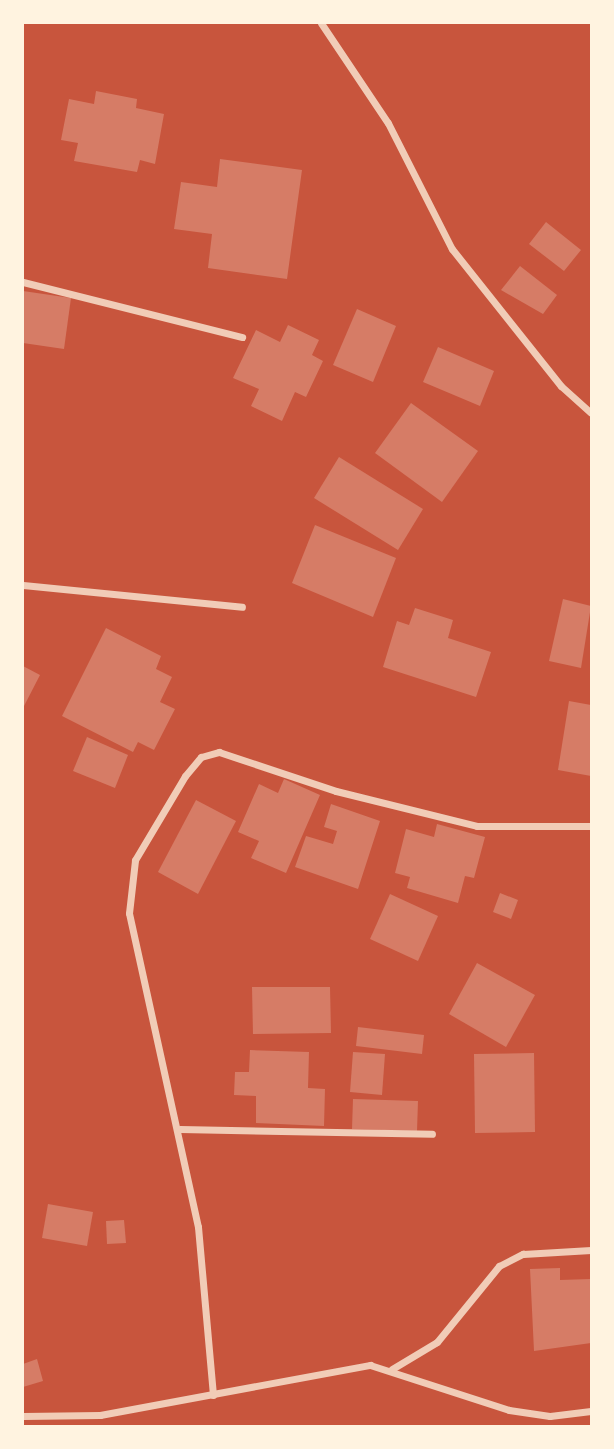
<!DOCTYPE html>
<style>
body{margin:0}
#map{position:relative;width:614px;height:1449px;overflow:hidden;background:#c8553d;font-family:Jost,sans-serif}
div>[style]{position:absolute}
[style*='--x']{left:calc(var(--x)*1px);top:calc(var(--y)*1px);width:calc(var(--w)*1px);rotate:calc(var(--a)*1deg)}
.building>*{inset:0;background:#d67c66}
.minor>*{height:7px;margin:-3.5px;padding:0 3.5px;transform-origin:3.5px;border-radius:3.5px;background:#f1ccb7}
span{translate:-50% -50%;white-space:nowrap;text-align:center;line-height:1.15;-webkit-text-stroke:7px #fff3e0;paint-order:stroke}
.frame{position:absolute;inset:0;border:24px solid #fff3e0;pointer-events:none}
</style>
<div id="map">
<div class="building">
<i style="clip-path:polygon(96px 91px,137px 99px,136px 108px,164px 114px,155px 164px,140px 160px,137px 172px,74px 161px,78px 143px,61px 140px,69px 99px,94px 104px)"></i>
<i style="clip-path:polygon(220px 159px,302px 170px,287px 279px,208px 268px,212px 234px,174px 229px,181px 182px,217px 187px)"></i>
<i style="clip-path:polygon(546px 222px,581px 250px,564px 271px,529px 244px)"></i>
<i style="clip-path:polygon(520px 266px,557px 295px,543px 314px,501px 290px)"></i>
<i style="clip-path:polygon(23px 291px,71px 298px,64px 349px,23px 343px)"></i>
<i style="clip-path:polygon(357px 309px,396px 326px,373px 382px,333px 365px)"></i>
<i style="clip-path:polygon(288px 325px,319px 340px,312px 355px,323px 361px,306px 397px,295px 392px,282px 421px,251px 406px,259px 389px,233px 378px,256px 330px,280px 342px)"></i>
<i style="clip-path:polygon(438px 347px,494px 371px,480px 406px,423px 382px)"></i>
<i style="clip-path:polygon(411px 403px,478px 451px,442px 502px,375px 453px)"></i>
<i style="clip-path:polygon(339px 457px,423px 509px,398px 550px,314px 498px)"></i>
<i style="clip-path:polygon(315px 525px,396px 558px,373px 617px,292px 583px)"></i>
<i style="clip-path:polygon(563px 599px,591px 606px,581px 668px,549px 661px)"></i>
<i style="clip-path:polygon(415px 608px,453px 620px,448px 638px,491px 652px,476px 697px,383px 667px,397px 621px,409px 625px)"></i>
<i style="clip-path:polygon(106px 628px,161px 656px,156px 669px,172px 677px,160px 702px,175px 709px,154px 750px,138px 742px,133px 752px,62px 716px)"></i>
<i style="clip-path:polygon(23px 666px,40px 675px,23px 708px)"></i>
<i style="clip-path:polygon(569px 701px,591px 705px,591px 776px,558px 770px)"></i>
<i style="clip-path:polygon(87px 737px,128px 755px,115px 788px,73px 771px)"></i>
<i style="clip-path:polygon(284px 779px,320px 795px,286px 873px,251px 858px,259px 841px,238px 832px,259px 784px,278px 793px)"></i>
<i style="clip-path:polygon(196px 800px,236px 821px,198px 894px,158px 872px)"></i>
<i style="clip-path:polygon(331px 804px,380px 821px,358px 889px,295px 867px,306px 836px,333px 844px,337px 831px,324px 827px)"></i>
<i style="clip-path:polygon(437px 824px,485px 837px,474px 878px,465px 876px,458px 903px,407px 888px,410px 877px,395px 873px,406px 829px,434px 837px)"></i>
<i style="clip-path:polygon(500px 893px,518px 900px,511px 919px,493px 912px)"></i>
<i style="clip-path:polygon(390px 894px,438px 916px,418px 961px,370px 939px)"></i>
<i style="clip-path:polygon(477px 963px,535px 995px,506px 1047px,449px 1014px)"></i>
<i style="clip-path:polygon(252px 987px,330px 987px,331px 1033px,253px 1034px)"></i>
<i style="clip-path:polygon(358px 1027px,424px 1035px,422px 1054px,356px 1046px)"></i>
<i style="clip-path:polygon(250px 1050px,309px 1052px,308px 1088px,325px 1089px,324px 1126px,256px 1123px,256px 1096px,234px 1095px,235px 1072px,249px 1072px)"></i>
<i style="clip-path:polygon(353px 1052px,385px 1054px,382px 1095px,350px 1092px)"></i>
<i style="clip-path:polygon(534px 1053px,535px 1132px,475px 1133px,474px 1054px)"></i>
<i style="clip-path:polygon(353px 1099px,418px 1101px,417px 1131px,352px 1129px)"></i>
<i style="clip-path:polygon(48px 1204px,93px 1212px,87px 1246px,42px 1238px)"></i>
<i style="clip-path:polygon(124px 1220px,126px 1243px,107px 1244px,106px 1221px)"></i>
<i style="clip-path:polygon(560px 1268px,560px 1280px,591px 1279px,591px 1343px,534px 1351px,530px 1269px)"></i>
<i style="clip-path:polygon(37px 1359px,43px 1381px,23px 1387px,23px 1364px)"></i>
</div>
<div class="minor">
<i style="--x:321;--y:23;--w:120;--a:56.2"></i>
<i style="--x:388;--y:123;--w:141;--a:63.1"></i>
<i style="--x:452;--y:249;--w:175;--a:51.5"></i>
<i style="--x:561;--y:386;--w:40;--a:42"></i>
<i style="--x:23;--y:282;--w:226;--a:14.1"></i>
<i style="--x:23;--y:585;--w:220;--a:5.7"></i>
<i style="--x:180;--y:1129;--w:252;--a:1.1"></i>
<i style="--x:392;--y:1369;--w:52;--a:-31"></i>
<i style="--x:437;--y:1342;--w:98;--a:-50.8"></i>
<i style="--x:499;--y:1266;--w:27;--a:-27"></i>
<i style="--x:523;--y:1254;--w:68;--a:-3.4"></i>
<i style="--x:213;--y:1395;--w:169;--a:-95.1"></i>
<i style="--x:198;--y:1227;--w:321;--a:-102.4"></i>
<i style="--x:129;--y:913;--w:53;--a:-83.5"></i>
<i style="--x:135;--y:860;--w:98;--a:-59.2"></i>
<i style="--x:185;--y:776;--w:25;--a:-50"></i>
<i style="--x:201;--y:757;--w:19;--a:-16"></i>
<i style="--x:219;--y:752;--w:123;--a:18.4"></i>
<i style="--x:336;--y:791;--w:145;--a:13.9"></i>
<i style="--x:477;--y:826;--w:114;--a:0"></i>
<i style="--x:23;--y:1416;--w:77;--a:-0.7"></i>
<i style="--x:100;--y:1415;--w:275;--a:-10.5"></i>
<i style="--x:370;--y:1365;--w:146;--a:17.9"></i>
<i style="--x:509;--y:1410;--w:41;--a:8.3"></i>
<i style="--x:550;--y:1416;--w:41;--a:-7"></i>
</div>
<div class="frame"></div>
</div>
